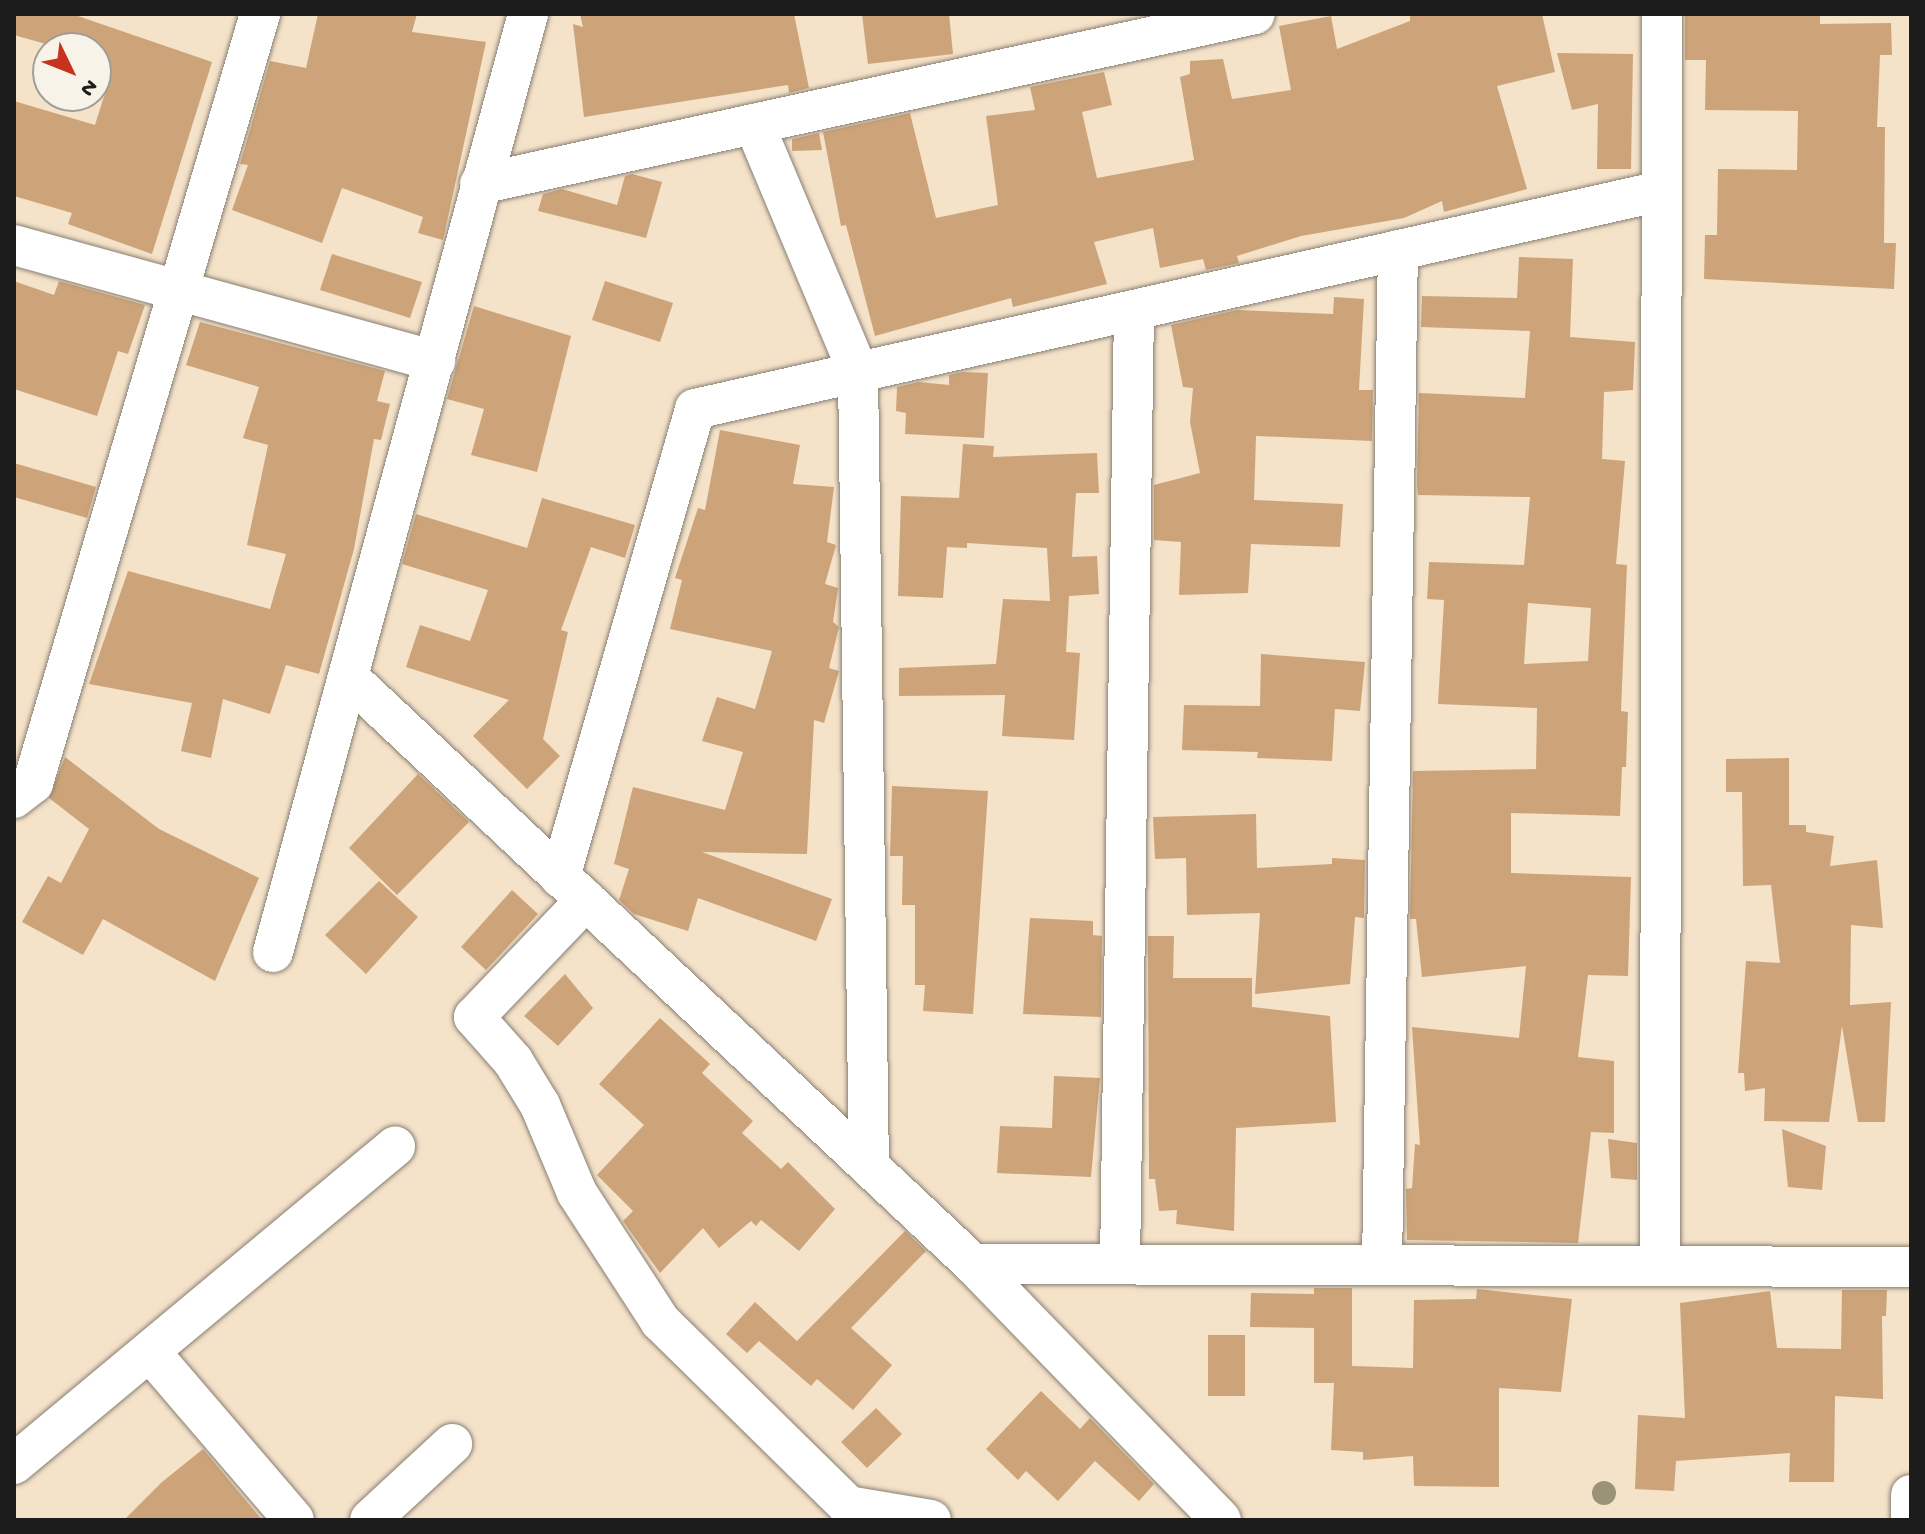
<!DOCTYPE html>
<style>
body{margin:0}
#map{position:relative;width:1925px;height:1534px;overflow:hidden;background:#f4e2c9;font-family:"Gochi Hand",sans-serif}
div>[style]{position:absolute}
[style*='--x']{left:calc(var(--x)*1px);top:calc(var(--y)*1px);width:calc(var(--w)*1px);rotate:calc(var(--a)*1deg)}
.building>*{inset:0;background:#cda479}
.roads{filter:drop-shadow(0 0 2px #887f72) drop-shadow(0 0 2px #887f72)}
.minor>*{height:40px;margin:-20px;padding:0 20px;transform-origin:20px;border-radius:20px;background:#fff}
.trees>*{width:24px;height:24px;margin:-12px;border-radius:50%;background:#999477}
span{translate:-50% -50%;white-space:nowrap;text-align:center;line-height:1.15;-webkit-text-stroke:8px #f7f3e8;paint-order:stroke}
.frame{position:absolute;inset:0;border:16px solid #1c1c1c;pointer-events:none}
.north{position:absolute;left:32px;top:32px;width:80px;height:80px;box-sizing:border-box;background:#f7f3e8;border:2px solid #9f9d96;border-radius:50%;rotate:133deg;font-size:22px;font-weight:700;line-height:32px;text-align:center;color:#1c1c1c}
.north::after{content:'';display:block;margin:auto;width:28px;height:36px;background:#c8321e;clip-path:polygon(50% 0,100% 100%,50% 72%,0 100%)}
</style>
<div id="map">
<div class="building">
<i style="clip-path:polygon(14px 14px,72px 14px,212px 62px,152px 254px,68px 224px,72px 213px,14px 196px,14px 101px,95px 125px,111px 74px,103px 71px,106px 61px,96px 58px,96px 48px,60px 48px,14px 35px)"></i>
<i style="clip-path:polygon(318px 14px,417px 14px,412px 32px,486px 42px,443px 240px,418px 233px,423px 217px,342px 188px,322px 243px,232px 210px,248px 165px,240px 164px,270px 61px,306px 68px)"></i>
<i style="clip-path:polygon(580px 14px,794px 14px,809px 88px,789px 93px,788px 85px,584px 117px,573px 24px,583px 27px)"></i>
<i style="clip-path:polygon(862px 14px,949px 14px,953px 54px,868px 64px)"></i>
<i style="clip-path:polygon(1410px 14px,1542px 14px,1555px 72px,1497px 86px,1527px 189px,1444px 212px,1442px 201px,1404px 218px,1301px 236px,1237px 256px,1239px 263px,1206px 270px,1203px 259px,1160px 268px,1153px 228px,1094px 242px,1107px 284px,1013px 307px,1011px 298px,875px 336px,846px 225px,841px 226px,823px 132px,910px 113px,936px 218px,998px 205px,986px 116px,1035px 110px,1030px 87px,1104px 72px,1112px 105px,1082px 112px,1097px 178px,1194px 160px,1180px 77px,1190px 74px,1190px 61px,1223px 59px,1232px 99px,1291px 90px,1279px 26px,1331px 16px,1337px 49px,1410px 21px)"></i>
<i style="clip-path:polygon(1685px 14px,1820px 14px,1820px 24px,1891px 23px,1892px 55px,1880px 55px,1877px 127px,1885px 127px,1884px 243px,1896px 243px,1894px 289px,1704px 279px,1705px 235px,1717px 235px,1718px 169px,1797px 170px,1798px 111px,1705px 110px,1706px 60px,1685px 60px)"></i>
<i style="clip-path:polygon(1557px 53px,1633px 54px,1631px 169px,1597px 169px,1598px 104px,1572px 110px)"></i>
<i style="clip-path:polygon(819px 133px,822px 150px,792px 151px,792px 139px)"></i>
<i style="clip-path:polygon(632px 174px,662px 182px,646px 238px,538px 211px,543px 194px,562px 189px,617px 205px,625px 176px)"></i>
<i style="clip-path:polygon(332px 254px,422px 282px,410px 318px,320px 290px)"></i>
<i style="clip-path:polygon(evenodd,1519px 257px,1573px 259px,1570px 337px,1635px 342px,1633px 390px,1604px 392px,1602px 459px,1625px 461px,1616px 564px,1627px 565px,1621px 711px,1628px 712px,1626px 767px,1622px 767px,1620px 816px,1511px 813px,1511px 873px,1631px 877px,1628px 976px,1588px 975px,1578px 1057px,1614px 1061px,1614px 1133px,1591px 1132px,1578px 1243px,1407px 1240px,1406px 1189px,1412px 1188px,1415px 1144px,1420px 1145px,1412px 1027px,1519px 1038px,1526px 966px,1422px 977px,1416px 919px,1410px 919px,1413px 771px,1536px 769px,1537px 708px,1438px 704px,1444px 600px,1427px 599px,1429px 562px,1524px 565px,1530px 497px,1418px 495px,1417px 484px,1419px 393px,1525px 398px,1530px 331px,1421px 327px,1422px 296px,1517px 298px,1519px 257px,1528px 603px,1591px 608px,1588px 661px,1524px 664px,1528px 603px)"></i>
<i style="clip-path:polygon(14px 281px,54px 295px,59px 281px,145px 305px,128px 354px,118px 351px,97px 416px,14px 389px)"></i>
<i style="clip-path:polygon(605px 281px,673px 303px,660px 342px,592px 320px)"></i>
<i style="clip-path:polygon(1334px 297px,1364px 299px,1359px 390px,1373px 390px,1372px 441px,1256px 436px,1254px 500px,1343px 504px,1340px 547px,1251px 544px,1248px 593px,1179px 595px,1181px 542px,1154px 540px,1154px 485px,1200px 473px,1190px 422px,1193px 388px,1183px 387px,1171px 325px,1237px 310px,1333px 314px)"></i>
<i style="clip-path:polygon(474px 306px,571px 336px,537px 472px,471px 455px,484px 409px,447px 399px)"></i>
<i style="clip-path:polygon(200px 322px,385px 371px,377px 401px,390px 404px,381px 440px,374px 439px,354px 549px,319px 674px,286px 665px,270px 714px,223px 699px,211px 758px,181px 751px,192px 703px,89px 684px,128px 571px,270px 609px,286px 554px,247px 545px,268px 445px,243px 438px,259px 387px,186px 365px)"></i>
<i style="clip-path:polygon(963px 372px,988px 373px,984px 438px,905px 434px,906px 413px,896px 411px,897px 387px,919px 382px,949px 385px,949px 375px)"></i>
<i style="clip-path:polygon(720px 430px,800px 445px,793px 484px,834px 487px,827px 542px,836px 545px,825px 584px,838px 588px,833px 622px,839px 627px,829px 668px,839px 671px,824px 723px,814px 720px,807px 854px,702px 852px,832px 899px,816px 941px,698px 898px,688px 931px,634px 914px,619px 900px,629px 869px,614px 864px,633px 787px,725px 810px,743px 752px,702px 741px,717px 697px,755px 709px,772px 651px,670px 629px,682px 580px,675px 578px,698px 508px,705px 510px)"></i>
<i style="clip-path:polygon(963px 444px,994px 446px,993px 457px,1097px 453px,1099px 493px,1076px 493px,1072px 557px,1097px 556px,1099px 594px,1069px 596px,1066px 652px,1080px 653px,1074px 740px,1002px 736px,1005px 695px,899px 696px,899px 668px,996px 664px,1003px 599px,1050px 601px,1047px 548px,967px 543px,967px 548px,947px 547px,943px 598px,898px 596px,901px 496px,959px 498px)"></i>
<i style="clip-path:polygon(14px 463px,96px 487px,87px 518px,14px 497px)"></i>
<i style="clip-path:polygon(542px 498px,635px 525px,625px 558px,591px 547px,561px 630px,568px 632px,543px 739px,560px 756px,527px 789px,473px 736px,509px 700px,406px 667px,420px 625px,470px 641px,488px 590px,402px 564px,416px 514px,527px 548px)"></i>
<i style="clip-path:polygon(1261px 654px,1365px 662px,1360px 711px,1335px 709px,1332px 761px,1257px 758px,1258px 752px,1182px 750px,1184px 705px,1260px 706px)"></i>
<i style="clip-path:polygon(65px 757px,159px 829px,259px 878px,215px 981px,103px 919px,83px 955px,22px 922px,48px 876px,61px 883px,89px 829px,49px 798px)"></i>
<i style="clip-path:polygon(1789px 758px,1789px 825px,1806px 825px,1806px 832px,1834px 836px,1830px 866px,1877px 860px,1883px 928px,1851px 925px,1850px 1005px,1891px 1002px,1885px 1122px,1858px 1122px,1842px 1026px,1829px 1122px,1764px 1121px,1765px 1088px,1745px 1091px,1744px 1073px,1738px 1073px,1746px 961px,1780px 963px,1771px 885px,1743px 886px,1742px 792px,1726px 792px,1726px 759px)"></i>
<i style="clip-path:polygon(418px 774px,469px 822px,397px 895px,349px 848px)"></i>
<i style="clip-path:polygon(892px 786px,988px 791px,973px 1014px,923px 1011px,925px 985px,915px 985px,915px 905px,902px 905px,903px 856px,890px 856px)"></i>
<i style="clip-path:polygon(1256px 814px,1257px 868px,1332px 864px,1332px 858px,1365px 860px,1364px 918px,1355px 917px,1350px 984px,1255px 994px,1260px 913px,1187px 915px,1186px 858px,1155px 859px,1153px 817px)"></i>
<i style="clip-path:polygon(379px 881px,418px 917px,366px 974px,325px 935px)"></i>
<i style="clip-path:polygon(512px 890px,538px 914px,486px 970px,461px 947px)"></i>
<i style="clip-path:polygon(1030px 918px,1093px 921px,1093px 935px,1102px 936px,1101px 1017px,1023px 1014px)"></i>
<i style="clip-path:polygon(1148px 936px,1174px 936px,1173px 978px,1252px 978px,1252px 1007px,1330px 1016px,1336px 1122px,1236px 1128px,1234px 1231px,1176px 1224px,1177px 1210px,1159px 1211px,1155px 1179px,1149px 1179px)"></i>
<i style="clip-path:polygon(565px 974px,593px 1008px,558px 1046px,524px 1016px)"></i>
<i style="clip-path:polygon(660px 1018px,710px 1064px,702px 1073px,753px 1121px,742px 1133px,781px 1169px,788px 1162px,835px 1209px,799px 1251px,761px 1220px,756px 1226px,751px 1221px,719px 1248px,703px 1228px,660px 1273px,623px 1221px,633px 1211px,597px 1175px,644px 1125px,599px 1084px)"></i>
<i style="clip-path:polygon(1054px 1076px,1100px 1078px,1091px 1177px,997px 1173px,1000px 1126px,1052px 1128px)"></i>
<i style="clip-path:polygon(1782px 1129px,1826px 1146px,1822px 1190px,1788px 1187px)"></i>
<i style="clip-path:polygon(1608px 1139px,1637px 1143px,1637px 1180px,1611px 1178px)"></i>
<i style="clip-path:polygon(905px 1231px,926px 1251px,851px 1328px,892px 1365px,853px 1410px,817px 1379px,811px 1386px,759px 1341px,747px 1353px,726px 1334px,755px 1302px,797px 1341px)"></i>
<i style="clip-path:polygon(1314px 1288px,1352px 1288px,1352px 1366px,1413px 1368px,1414px 1300px,1476px 1299px,1477px 1289px,1572px 1299px,1561px 1392px,1499px 1388px,1499px 1487px,1414px 1486px,1413px 1456px,1363px 1460px,1363px 1452px,1331px 1450px,1334px 1383px,1314px 1383px,1314px 1328px,1250px 1327px,1251px 1293px,1314px 1294px)"></i>
<i style="clip-path:polygon(1842px 1290px,1887px 1290px,1886px 1316px,1882px 1316px,1883px 1399px,1835px 1396px,1834px 1482px,1789px 1482px,1790px 1453px,1676px 1461px,1674px 1491px,1635px 1489px,1638px 1415px,1685px 1418px,1680px 1303px,1770px 1291px,1777px 1348px,1841px 1349px)"></i>
<i style="clip-path:polygon(1208px 1335px,1245px 1335px,1245px 1396px,1208px 1396px)"></i>
<i style="clip-path:polygon(1041px 1391px,1080px 1429px,1090px 1418px,1154px 1484px,1139px 1501px,1095px 1461px,1058px 1501px,1026px 1471px,1018px 1480px,986px 1449px)"></i>
<i style="clip-path:polygon(876px 1408px,902px 1434px,867px 1468px,841px 1442px)"></i>
<i style="clip-path:polygon(203px 1449px,262px 1520px,124px 1520px,162px 1482px)"></i>
</div>
<div class="roads">
<div class="minor">
<i style="--x:754;--y:124;--w:269;--a:67.2"></i>
<i style="--x:858;--y:372;--w:794;--a:89.21"></i>
<i style="--x:480;--y:184;--w:793;--a:-12.37"></i>
<i style="--x:14;--y:245;--w:437;--a:15.4"></i>
<i style="--x:348;--y:677;--w:857;--a:43.2"></i>
<i style="--x:973;--y:1264;--w:356;--a:45.9"></i>
<i style="--x:14;--y:798;--w:24;--a:-38"></i>
<i style="--x:33;--y:783;--w:802;--a:-73.55"></i>
<i style="--x:560;--y:877;--w:487;--a:-73.9"></i>
<i style="--x:695;--y:409;--w:990;--a:-12.72"></i>
<i style="--x:586;--y:900;--w:162;--a:133.7"></i>
<i style="--x:474;--y:1017;--w:59;--a:48.4"></i>
<i style="--x:513;--y:1061;--w:52;--a:58.5"></i>
<i style="--x:540;--y:1105;--w:95;--a:67.2"></i>
<i style="--x:577;--y:1193;--w:153;--a:57"></i>
<i style="--x:660;--y:1321;--w:264;--a:44.5"></i>
<i style="--x:848;--y:1506;--w:84;--a:9.6"></i>
<i style="--x:273;--y:952;--w:972;--a:-74.79"></i>
<i style="--x:973;--y:1264;--w:938;--a:0.18"></i>
<i style="--x:1120;--y:1264;--w:954;--a:-89.16"></i>
<i style="--x:1382;--y:1265;--w:1015;--a:-89.1"></i>
<i style="--x:1660;--y:1266;--w:1252;--a:-89.91"></i>
<i style="--x:150;--y:1352;--w:221;--a:49.4"></i>
<i style="--x:14;--y:1464;--w:496;--a:-39.8"></i>
<i style="--x:370;--y:1520;--w:112;--a:-42.8"></i>
<i style="--x:1911;--y:1520;--w:25;--a:-90"></i>
</div>
</div>
<div class="trees">
<i style="left:1604px;top:1493px"></i>
</div>
<div class="frame"></div>
<div class="north">N</div>
</div>
